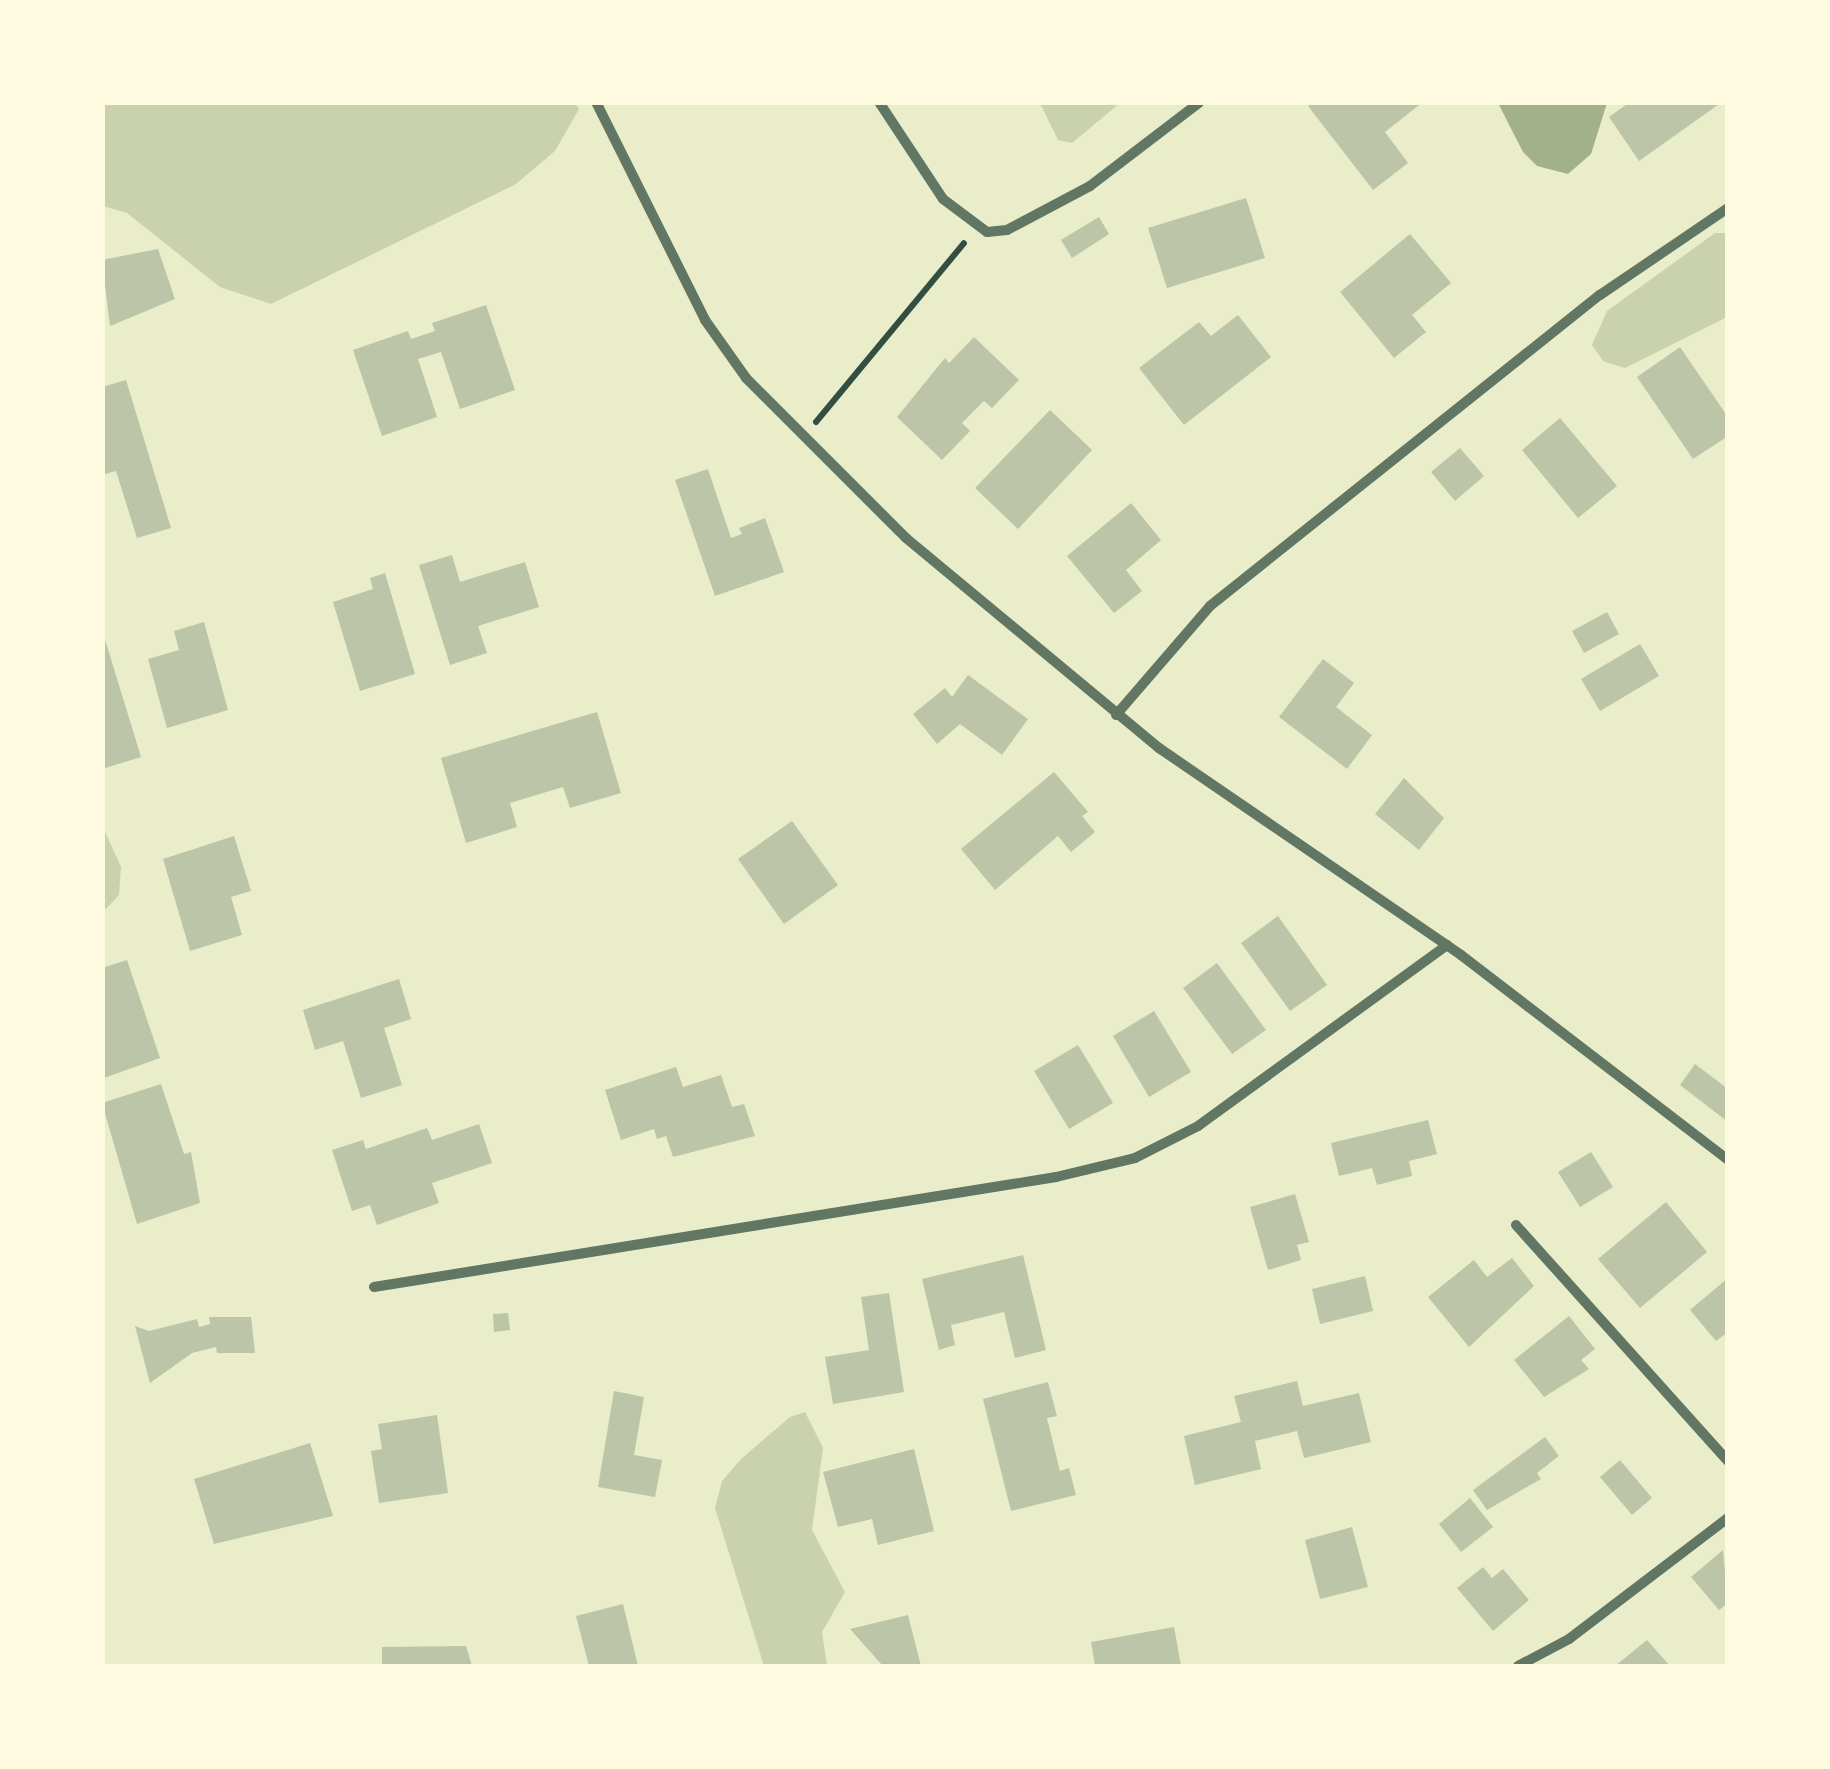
<!DOCTYPE html>
<style>
body{margin:0}
#map{position:relative;width:1830px;height:1769px;overflow:hidden;background:#e9edc9;font-family:"Space Grotesk",sans-serif}
div>[style]{position:absolute}
[style*='--x']{left:calc(var(--x)*1px);top:calc(var(--y)*1px);width:calc(var(--w)*1px);rotate:calc(var(--a)*1deg)}
.green>*{inset:0;background:#cad2ad}
.water>*{inset:0;background:#a3b18a}
.building>*{inset:0;background:#bcc5a7}
.path>*{height:6px;margin:-3px;padding:0 3px;transform-origin:3px;border-radius:3px;background:#344e41}
.minor>*{height:10px;margin:-5px;padding:0 5px;transform-origin:5px;border-radius:5px;background:#617663}
span{translate:-50% -50%;white-space:nowrap;text-align:center;line-height:1.15;-webkit-text-stroke:8px #fefae0;paint-order:stroke}
.frame{position:absolute;inset:0;border:105px solid #fefae0;pointer-events:none}
</style>
<div id="map">
<div class="green">
<i style="clip-path:polygon(575px 102px,579px 109px,555px 151px,516px 184px,271px 304px,220px 287px,127px 213px,103px 206px,103px 103px)"></i>
<i style="clip-path:polygon(1040px 103px,1120px 103px,1072px 143px,1058px 140px)"></i>
<i style="clip-path:polygon(1715px 233px,1727px 233px,1727px 317px,1625px 368px,1603px 361px,1592px 345px,1607px 311px)"></i>
<i style="clip-path:polygon(102px 825px,121px 867px,119px 895px,103px 912px)"></i>
<i style="clip-path:polygon(805px 1412px,823px 1448px,812px 1530px,845px 1592px,822px 1632px,827px 1666px,764px 1666px,715px 1508px,722px 1481px,741px 1459px,790px 1417px)"></i>
</div>
<div class="water">
<i style="clip-path:polygon(1498px 103px,1498px 102px,1607px 103px,1591px 154px,1568px 174px,1537px 166px,1523px 152px)"></i>
</div>
<div class="building">
<i style="clip-path:polygon(1312px 102px,1423px 102px,1385px 132px,1408px 163px,1373px 190px,1308px 106px)"></i>
<i style="clip-path:polygon(1630px 102px,1722px 102px,1639px 161px,1609px 117px)"></i>
<i style="clip-path:polygon(1246px 198px,1265px 258px,1167px 288px,1148px 228px)"></i>
<i style="clip-path:polygon(1099px 217px,1109px 234px,1072px 258px,1061px 240px)"></i>
<i style="clip-path:polygon(1410px 234px,1451px 283px,1412px 315px,1426px 332px,1394px 358px,1340px 292px)"></i>
<i style="clip-path:polygon(158px 249px,175px 299px,110px 326px,102px 260px)"></i>
<i style="clip-path:polygon(486px 305px,515px 390px,460px 409px,441px 352px,418px 359px,437px 417px,382px 436px,353px 350px,408px 331px,411px 339px,435px 331px,432px 323px)"></i>
<i style="clip-path:polygon(1238px 315px,1271px 357px,1184px 425px,1139px 368px,1199px 322px,1211px 336px)"></i>
<i style="clip-path:polygon(974px 337px,1019px 380px,992px 408px,984px 401px,962px 423px,970px 431px,942px 460px,897px 417px,945px 358px,949px 363px)"></i>
<i style="clip-path:polygon(1680px 347px,1728px 417px,1728px 436px,1693px 459px,1637px 377px)"></i>
<i style="clip-path:polygon(126px 380px,171px 528px,137px 538px,116px 471px,102px 475px,102px 387px)"></i>
<i style="clip-path:polygon(1050px 410px,1092px 450px,1018px 529px,975px 488px)"></i>
<i style="clip-path:polygon(1560px 418px,1617px 486px,1578px 518px,1522px 450px)"></i>
<i style="clip-path:polygon(1460px 448px,1484px 476px,1455px 501px,1431px 472px)"></i>
<i style="clip-path:polygon(708px 469px,731px 538px,742px 534px,739px 528px,765px 518px,784px 572px,715px 596px,675px 480px)"></i>
<i style="clip-path:polygon(1131px 503px,1161px 540px,1126px 570px,1142px 591px,1114px 613px,1067px 556px)"></i>
<i style="clip-path:polygon(452px 555px,460px 582px,525px 562px,539px 607px,478px 626px,487px 653px,450px 665px,419px 565px)"></i>
<i style="clip-path:polygon(385px 573px,415px 674px,360px 691px,333px 602px,373px 589px,370px 578px)"></i>
<i style="clip-path:polygon(1607px 612px,1619px 634px,1584px 653px,1572px 631px)"></i>
<i style="clip-path:polygon(204px 622px,228px 710px,167px 728px,148px 659px,179px 650px,174px 631px)"></i>
<i style="clip-path:polygon(103px 633px,141px 757px,102px 769px,102px 634px)"></i>
<i style="clip-path:polygon(1640px 644px,1659px 676px,1600px 711px,1581px 679px)"></i>
<i style="clip-path:polygon(1323px 659px,1354px 683px,1336px 707px,1372px 735px,1347px 769px,1279px 717px)"></i>
<i style="clip-path:polygon(968px 675px,1028px 719px,1002px 755px,960px 724px,937px 744px,913px 714px,945px 688px,952px 697px)"></i>
<i style="clip-path:polygon(597px 712px,621px 793px,570px 808px,563px 787px,510px 803px,517px 827px,466px 843px,441px 758px)"></i>
<i style="clip-path:polygon(1054px 772px,1088px 812px,1082px 816px,1095px 832px,1071px 852px,1058px 836px,995px 890px,961px 849px)"></i>
<i style="clip-path:polygon(1404px 778px,1444px 818px,1419px 850px,1375px 814px)"></i>
<i style="clip-path:polygon(792px 821px,838px 885px,784px 924px,738px 859px)"></i>
<i style="clip-path:polygon(234px 836px,251px 891px,231px 897px,242px 935px,190px 951px,163px 859px)"></i>
<i style="clip-path:polygon(1278px 916px,1327px 985px,1290px 1011px,1241px 943px)"></i>
<i style="clip-path:polygon(127px 960px,160px 1058px,104px 1078px,102px 968px)"></i>
<i style="clip-path:polygon(1217px 963px,1266px 1030px,1232px 1054px,1183px 988px)"></i>
<i style="clip-path:polygon(399px 979px,411px 1019px,384px 1028px,402px 1085px,361px 1098px,343px 1041px,315px 1050px,303px 1010px)"></i>
<i style="clip-path:polygon(1154px 1011px,1191px 1072px,1149px 1097px,1113px 1036px)"></i>
<i style="clip-path:polygon(1078px 1045px,1113px 1103px,1069px 1129px,1034px 1071px)"></i>
<i style="clip-path:polygon(1695px 1064px,1728px 1089px,1728px 1122px,1680px 1085px)"></i>
<i style="clip-path:polygon(676px 1067px,683px 1087px,721px 1075px,732px 1107px,744px 1104px,755px 1136px,673px 1157px,666px 1136px,657px 1139px,654px 1129px,621px 1140px,605px 1090px)"></i>
<i style="clip-path:polygon(161px 1084px,184px 1154px,191px 1152px,200px 1203px,137px 1224px,102px 1103px)"></i>
<i style="clip-path:polygon(1428px 1120px,1437px 1154px,1409px 1161px,1412px 1176px,1377px 1185px,1372px 1168px,1339px 1176px,1331px 1143px)"></i>
<i style="clip-path:polygon(479px 1124px,492px 1163px,432px 1183px,439px 1203px,377px 1225px,370px 1205px,352px 1211px,332px 1150px,363px 1140px,366px 1149px,427px 1128px,432px 1140px)"></i>
<i style="clip-path:polygon(1591px 1152px,1613px 1187px,1580px 1207px,1558px 1172px)"></i>
<i style="clip-path:polygon(1295px 1194px,1309px 1242px,1297px 1245px,1301px 1260px,1268px 1270px,1250px 1207px)"></i>
<i style="clip-path:polygon(1666px 1202px,1707px 1252px,1640px 1308px,1598px 1259px)"></i>
<i style="clip-path:polygon(1023px 1255px,1046px 1350px,1015px 1358px,1004px 1312px,951px 1325px,955px 1345px,939px 1350px,922px 1279px)"></i>
<i style="clip-path:polygon(1512px 1258px,1534px 1286px,1469px 1347px,1428px 1297px,1474px 1260px,1487px 1277px)"></i>
<i style="clip-path:polygon(1365px 1276px,1373px 1311px,1320px 1324px,1312px 1289px)"></i>
<i style="clip-path:polygon(1728px 1278px,1728px 1332px,1716px 1341px,1690px 1310px)"></i>
<i style="clip-path:polygon(889px 1293px,904px 1392px,833px 1404px,825px 1357px,869px 1350px,861px 1297px)"></i>
<i style="clip-path:polygon(508px 1313px,510px 1330px,494px 1332px,493px 1314px)"></i>
<i style="clip-path:polygon(1569px 1316px,1595px 1349px,1581px 1360px,1589px 1369px,1544px 1397px,1514px 1360px)"></i>
<i style="clip-path:polygon(209px 1317px,251px 1317px,255px 1353px,217px 1353px,216px 1347px,192px 1353px,150px 1383px,135px 1326px,149px 1331px,197px 1319px,199px 1327px,210px 1324px)"></i>
<i style="clip-path:polygon(1297px 1381px,1303px 1406px,1359px 1393px,1371px 1442px,1304px 1458px,1297px 1431px,1255px 1441px,1261px 1469px,1195px 1485px,1184px 1436px,1241px 1422px,1234px 1396px)"></i>
<i style="clip-path:polygon(1048px 1382px,1057px 1416px,1047px 1418px,1060px 1471px,1069px 1468px,1076px 1495px,1011px 1511px,983px 1399px)"></i>
<i style="clip-path:polygon(614px 1391px,644px 1397px,634px 1455px,662px 1460px,655px 1497px,598px 1487px)"></i>
<i style="clip-path:polygon(437px 1415px,448px 1493px,379px 1503px,371px 1451px,382px 1449px,378px 1424px)"></i>
<i style="clip-path:polygon(1545px 1437px,1559px 1456px,1537px 1473px,1541px 1479px,1487px 1510px,1473px 1490px)"></i>
<i style="clip-path:polygon(310px 1443px,333px 1516px,214px 1544px,194px 1479px)"></i>
<i style="clip-path:polygon(914px 1449px,934px 1531px,878px 1545px,872px 1519px,838px 1527px,823px 1472px)"></i>
<i style="clip-path:polygon(1620px 1460px,1652px 1498px,1632px 1515px,1600px 1477px)"></i>
<i style="clip-path:polygon(1470px 1498px,1493px 1527px,1461px 1552px,1439px 1524px)"></i>
<i style="clip-path:polygon(1352px 1527px,1368px 1587px,1320px 1599px,1305px 1540px)"></i>
<i style="clip-path:polygon(1723px 1550px,1728px 1603px,1719px 1610px,1691px 1577px)"></i>
<i style="clip-path:polygon(1483px 1567px,1492px 1578px,1503px 1569px,1529px 1600px,1493px 1631px,1457px 1588px)"></i>
<i style="clip-path:polygon(623px 1604px,638px 1666px,589px 1666px,576px 1616px)"></i>
<i style="clip-path:polygon(908px 1615px,921px 1666px,883px 1666px,850px 1629px)"></i>
<i style="clip-path:polygon(1174px 1627px,1181px 1666px,1095px 1666px,1091px 1642px)"></i>
<i style="clip-path:polygon(1647px 1640px,1670px 1666px,1615px 1666px)"></i>
<i style="clip-path:polygon(466px 1646px,472px 1666px,382px 1666px,382px 1647px)"></i>
</div>
<div class="path">
<i style="--x:816;--y:422;--w:232;--a:-50.4"></i>
</div>
<div class="minor">
<i style="--x:596;--y:102;--w:244;--a:63.4"></i>
<i style="--x:705;--y:320;--w:71;--a:54.7"></i>
<i style="--x:746;--y:378;--w:226;--a:45"></i>
<i style="--x:906;--y:538;--w:329;--a:39.7"></i>
<i style="--x:1159;--y:748;--w:366;--a:34.4"></i>
<i style="--x:1461;--y:955;--w:337;--a:37.5"></i>
<i style="--x:879;--y:102;--w:116;--a:56.6"></i>
<i style="--x:943;--y:199;--w:55;--a:36.9"></i>
<i style="--x:987;--y:232;--w:20;--a:-6"></i>
<i style="--x:1007;--y:230;--w:94;--a:-27.9"></i>
<i style="--x:1090;--y:186;--w:138;--a:-37.4"></i>
<i style="--x:1116;--y:715;--w:144;--a:-49.2"></i>
<i style="--x:1210;--y:606;--w:499;--a:-38.6"></i>
<i style="--x:1600;--y:295;--w:155;--a:-34.2"></i>
<i style="--x:1516;--y:1225;--w:317;--a:48.1"></i>
<i style="--x:374;--y:1287;--w:691;--a:-9.16"></i>
<i style="--x:1056;--y:1177;--w:81;--a:-13.5"></i>
<i style="--x:1135;--y:1158;--w:71;--a:-26.9"></i>
<i style="--x:1198;--y:1126;--w:308;--a:-36"></i>
<i style="--x:1518;--y:1666;--w:58;--a:-27.9"></i>
<i style="--x:1569;--y:1639;--w:200;--a:-37.3"></i>
</div>
<div class="frame"></div>
</div>
